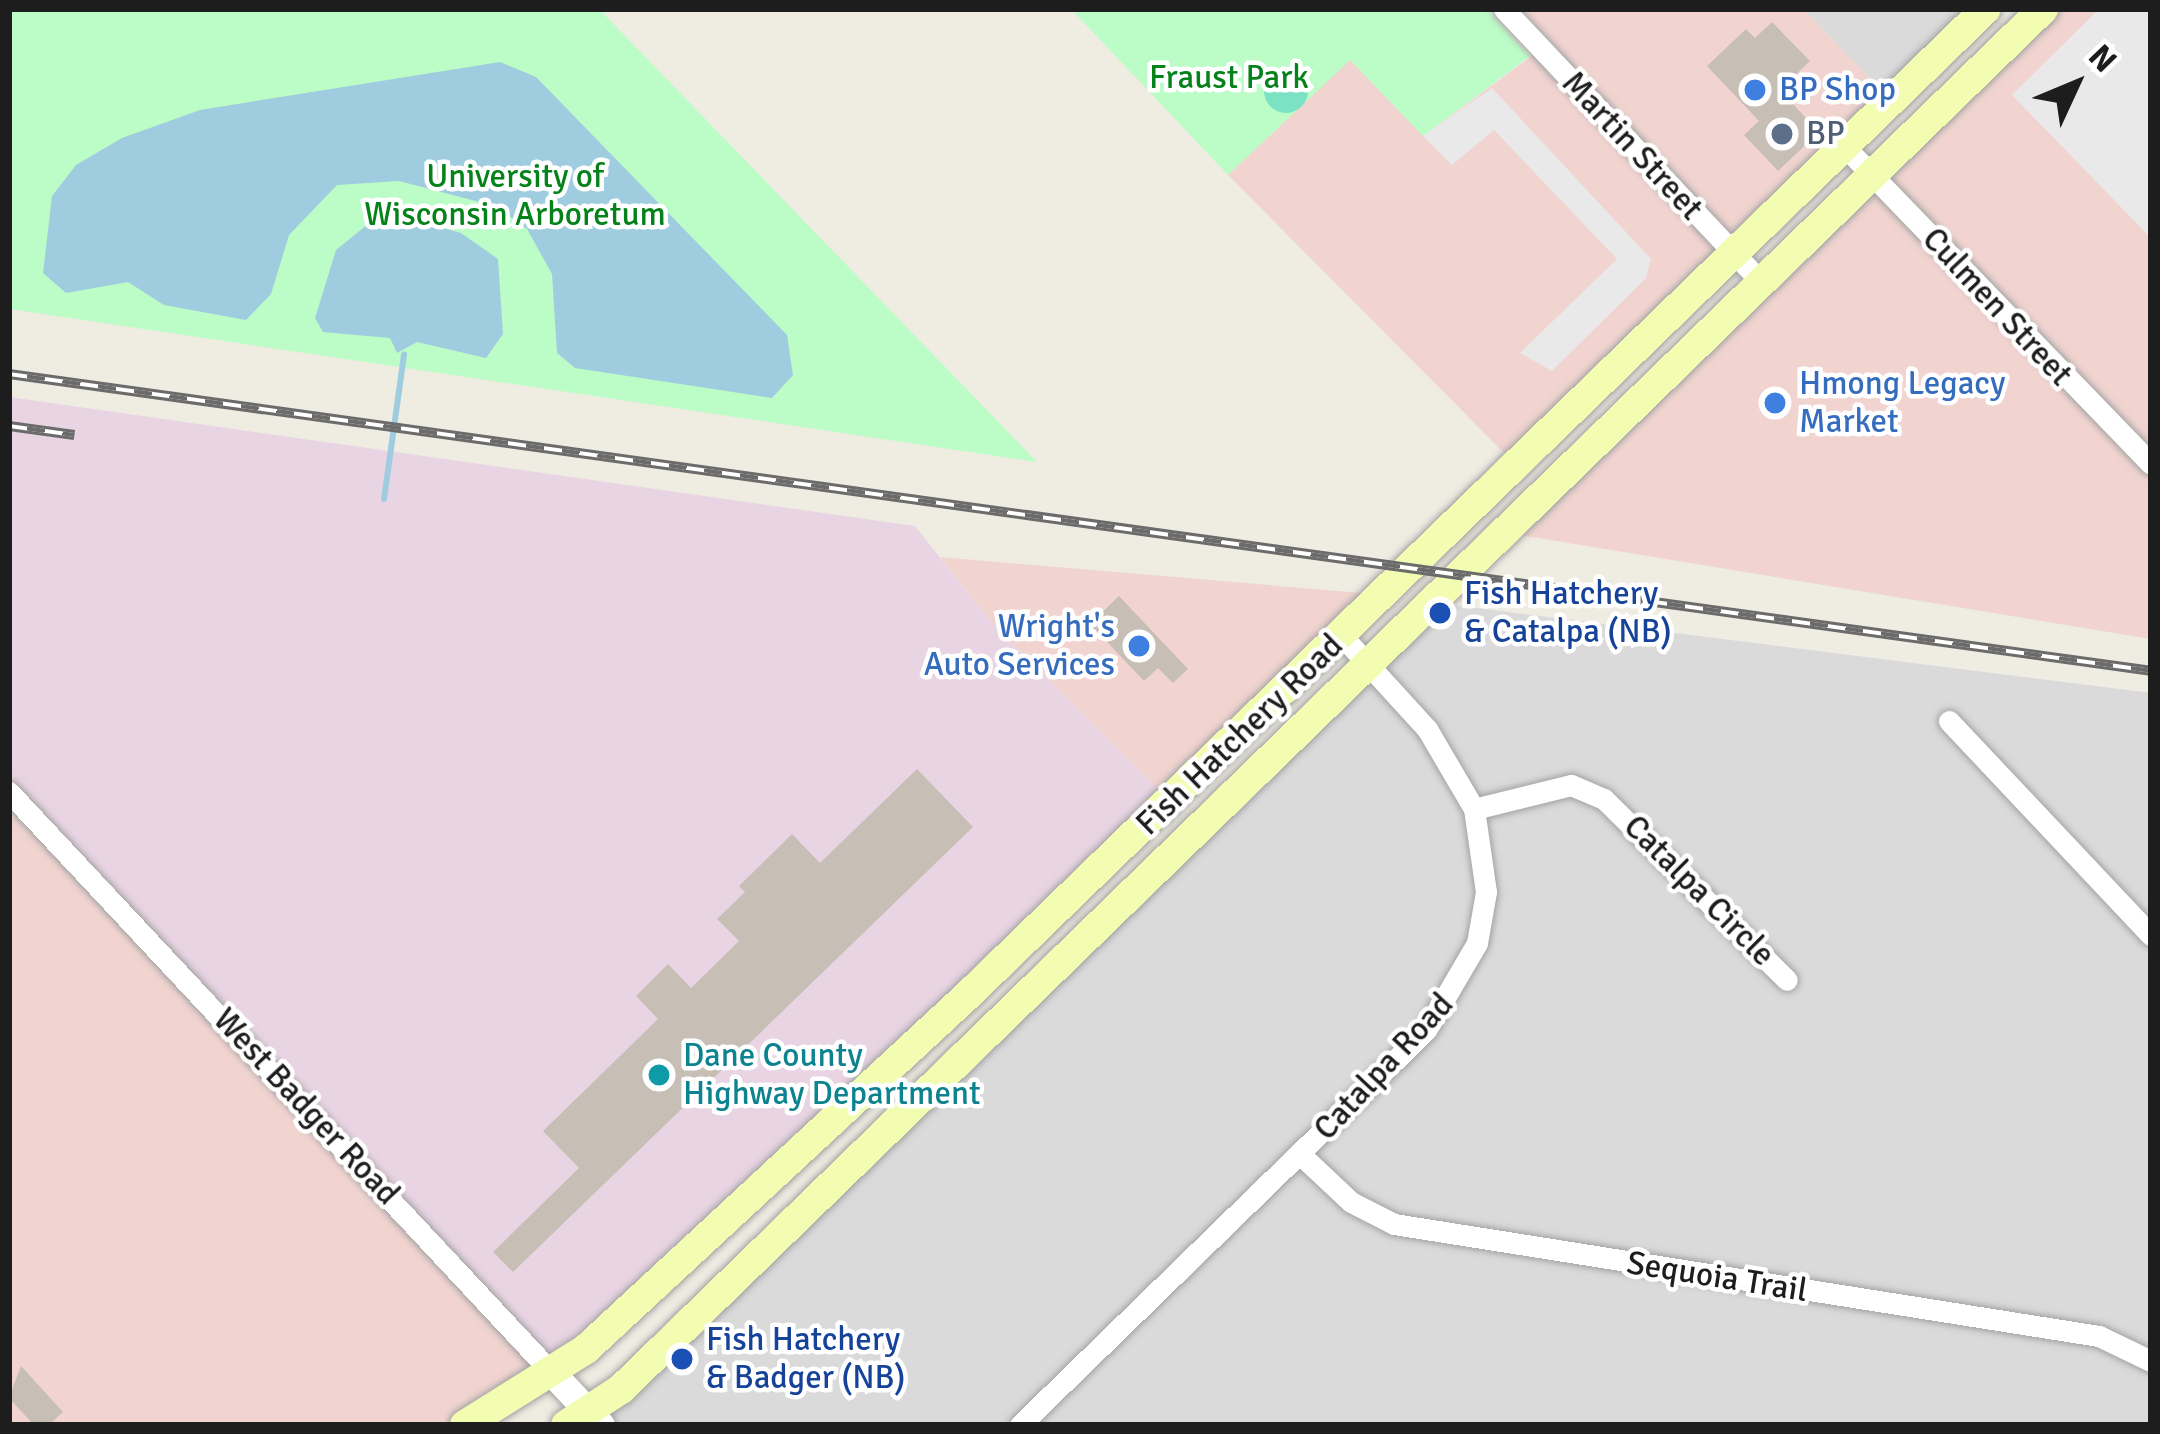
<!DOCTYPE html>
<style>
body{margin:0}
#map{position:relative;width:2160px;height:1434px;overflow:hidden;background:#efece2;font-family:Signika,sans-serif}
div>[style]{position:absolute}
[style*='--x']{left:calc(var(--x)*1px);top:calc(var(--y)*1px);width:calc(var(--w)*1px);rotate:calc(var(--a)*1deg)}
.residential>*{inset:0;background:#dbdada}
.commercial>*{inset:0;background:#f1d4d0}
.industrial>*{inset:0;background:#e9d4e3}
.park>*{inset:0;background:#bcfcc7}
.pitch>*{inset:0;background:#7be3c4}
.round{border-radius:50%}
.parking>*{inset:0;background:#e9e9e9}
.water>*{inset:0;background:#a0cce0}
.stream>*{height:6px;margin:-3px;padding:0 3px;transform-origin:3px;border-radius:3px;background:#a0cce0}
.building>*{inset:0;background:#c7bfb5}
.roads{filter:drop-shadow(0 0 3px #a4a4a4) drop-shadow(0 0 3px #a4a4a4)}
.minor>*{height:21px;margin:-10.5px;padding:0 10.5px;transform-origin:10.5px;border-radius:10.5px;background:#fff}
.tertiary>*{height:27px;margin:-13.5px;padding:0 13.5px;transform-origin:13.5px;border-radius:13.5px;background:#fff}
.secondary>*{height:30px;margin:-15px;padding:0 15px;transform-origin:15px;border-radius:15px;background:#f3fdb2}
.rail>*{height:10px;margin-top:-5px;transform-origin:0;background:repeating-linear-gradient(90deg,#fff 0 18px,#6b6b6b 0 36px);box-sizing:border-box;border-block:3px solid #6b6b6b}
.dots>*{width:33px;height:33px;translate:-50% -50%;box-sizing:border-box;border:6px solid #fff;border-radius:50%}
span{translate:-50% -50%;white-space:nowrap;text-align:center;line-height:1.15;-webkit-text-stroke:9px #fff;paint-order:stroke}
.park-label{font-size:33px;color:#05821a}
.shop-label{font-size:33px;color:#366cbe}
.left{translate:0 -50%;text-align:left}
.right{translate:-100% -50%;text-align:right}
.service-label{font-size:33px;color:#4e5e75}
.street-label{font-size:33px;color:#1d1d1d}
.transit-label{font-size:33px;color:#164399}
.culture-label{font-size:33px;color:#0d838f}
.frame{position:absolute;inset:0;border:12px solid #1d1d1d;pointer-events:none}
.north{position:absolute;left:2016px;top:24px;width:120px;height:120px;-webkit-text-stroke:9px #fff;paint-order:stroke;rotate:46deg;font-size:33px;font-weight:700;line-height:48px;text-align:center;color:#1d1d1d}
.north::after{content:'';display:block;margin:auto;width:42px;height:54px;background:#1d1d1d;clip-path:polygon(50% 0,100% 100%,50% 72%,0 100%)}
</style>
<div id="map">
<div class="residential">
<i style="clip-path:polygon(1803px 9px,1986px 9px,1893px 102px)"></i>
<i style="clip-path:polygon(1429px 602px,2151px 693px,2151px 1425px,566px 1425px)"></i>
</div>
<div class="commercial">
<i style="clip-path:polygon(1521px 9px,1803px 9px,1893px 102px,1517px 466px,1228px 175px,1350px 59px,1424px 136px,1550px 42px)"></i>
<i style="clip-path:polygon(2042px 9px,2151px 9px,2151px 639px,1502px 532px)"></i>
<i style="clip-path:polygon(940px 557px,1385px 595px,1171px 802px,990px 621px)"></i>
<i style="clip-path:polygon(9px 792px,553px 1374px,465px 1425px,9px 1425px)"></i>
</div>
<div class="industrial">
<i style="clip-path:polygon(9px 397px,915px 526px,990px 621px,1171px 802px,553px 1374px,9px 792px)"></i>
</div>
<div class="park">
<i style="clip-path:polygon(9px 9px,599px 9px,1037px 462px,9px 309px)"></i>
<i style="clip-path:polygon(1071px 9px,1487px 9px,1530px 56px,1423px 136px,1350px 60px,1228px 175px)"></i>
</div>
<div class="pitch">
<i class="round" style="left:1264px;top:69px;width:44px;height:44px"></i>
</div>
<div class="parking">
<i style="clip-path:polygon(2099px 9px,2151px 9px,2150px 237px,2012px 95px)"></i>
<i style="clip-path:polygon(1492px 88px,1651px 259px,1646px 278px,1552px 371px,1520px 353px,1617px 259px,1494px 130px,1452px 165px,1423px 136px)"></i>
</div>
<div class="water">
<i style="clip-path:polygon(500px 62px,536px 77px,787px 335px,793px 375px,772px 398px,575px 368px,557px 353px,552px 274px,527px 229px,495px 206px,399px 181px,337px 185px,289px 235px,271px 294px,246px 320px,164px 305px,128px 282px,66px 293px,43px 273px,52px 196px,76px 165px,122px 138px,200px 110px)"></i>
<i style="clip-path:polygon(406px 217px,461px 233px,498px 259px,503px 334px,486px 358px,417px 342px,397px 353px,390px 338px,323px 332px,315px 318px,336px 250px,368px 224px)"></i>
</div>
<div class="stream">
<i style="--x:384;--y:499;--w:146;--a:-82.1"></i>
</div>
<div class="building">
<i style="clip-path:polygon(1772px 22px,1810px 61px,1780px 90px,1819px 132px,1778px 171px,1744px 135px,1759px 121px,1707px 66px,1746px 29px,1755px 38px)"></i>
<i style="clip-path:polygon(1119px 596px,1188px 669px,1173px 683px,1158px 668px,1144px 681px,1090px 624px)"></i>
<i style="clip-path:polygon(917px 769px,973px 827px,513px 1272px,493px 1252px,579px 1168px,543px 1131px,658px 1019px,636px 996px,668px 964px,691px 988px,739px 941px,717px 919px,745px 892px,739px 886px,792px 834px,820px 863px)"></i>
<i style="clip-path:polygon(21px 1366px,63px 1412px,49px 1425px,34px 1425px,9px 1398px)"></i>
</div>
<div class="roads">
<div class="minor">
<i style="--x:1504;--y:9;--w:374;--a:46.7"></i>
<i style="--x:1846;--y:148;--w:439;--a:46"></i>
<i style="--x:1949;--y:721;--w:294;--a:46.7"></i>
<i style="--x:9;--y:792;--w:797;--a:46.93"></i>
<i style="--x:1474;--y:809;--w:100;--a:-13.9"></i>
<i style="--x:1571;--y:785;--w:36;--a:23"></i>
<i style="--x:1604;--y:799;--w:257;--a:44.7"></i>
<i style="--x:1302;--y:1156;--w:67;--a:43.2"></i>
<i style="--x:1351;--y:1202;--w:48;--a:27.1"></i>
<i style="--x:1394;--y:1224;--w:714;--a:9.03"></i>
<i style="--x:2099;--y:1336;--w:58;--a:25.7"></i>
<i style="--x:1020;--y:1425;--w:566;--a:-44.21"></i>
<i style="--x:1426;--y:1030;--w:101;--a:-59.6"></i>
<i style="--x:1477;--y:943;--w:52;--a:-80"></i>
<i style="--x:1486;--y:892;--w:84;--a:-98.2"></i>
<i style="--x:1474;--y:809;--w:93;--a:-120.4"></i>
<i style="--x:1427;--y:729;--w:125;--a:-132.4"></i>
</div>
<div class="tertiary">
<i style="--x:553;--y:1374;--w:70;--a:46.7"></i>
</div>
<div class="secondary">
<i style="--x:465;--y:1425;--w:143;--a:-32.1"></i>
<i style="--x:586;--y:1349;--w:521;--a:-42.82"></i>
<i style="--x:968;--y:995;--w:1417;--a:-44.09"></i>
<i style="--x:566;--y:1425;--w:66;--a:-33.2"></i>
<i style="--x:621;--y:1389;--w:1982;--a:-44.14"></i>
</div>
</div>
<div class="rail">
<i style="--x:9;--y:374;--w:2162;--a:7.89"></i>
<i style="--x:9;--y:426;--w:66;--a:7.9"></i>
</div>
<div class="dots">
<i style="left:1755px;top:90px;background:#3f7fe0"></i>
<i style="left:1782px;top:134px;background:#5c6f8a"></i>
<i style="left:1775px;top:403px;background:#3f7fe0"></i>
<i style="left:1440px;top:613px;background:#1a4fb4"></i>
<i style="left:1139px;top:646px;background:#3f7fe0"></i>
<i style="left:659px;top:1075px;background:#0f9aa8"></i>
<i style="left:682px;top:1359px;background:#1a4fb4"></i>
</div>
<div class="park-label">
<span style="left:1229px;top:78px">Fraust Park</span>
<span style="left:515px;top:196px">University of<br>Wisconsin Arboretum</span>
</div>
<div class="shop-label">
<span class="left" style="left:1779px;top:90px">BP Shop</span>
<span class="left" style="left:1799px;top:403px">Hmong Legacy<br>Market</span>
<span class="right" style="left:1115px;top:646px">Wright's<br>Auto Services</span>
</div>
<div class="service-label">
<span class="left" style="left:1806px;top:134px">BP</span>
</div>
<div class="street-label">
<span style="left:1632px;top:146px;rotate:47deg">Martin Street</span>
<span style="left:1997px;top:307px;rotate:47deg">Culmen Street</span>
<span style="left:1240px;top:735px;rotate:-44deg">Fish Hatchery Road</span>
<span style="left:1699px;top:891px;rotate:45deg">Catalpa Circle</span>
<span style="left:1384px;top:1067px;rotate:-47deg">Catalpa Road</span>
<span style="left:306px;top:1107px;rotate:47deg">West Badger Road</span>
<span style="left:1717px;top:1277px;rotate:9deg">Sequoia Trail</span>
</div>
<div class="transit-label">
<span class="left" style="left:1464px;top:613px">Fish Hatchery<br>&amp; Catalpa (NB)</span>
<span class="left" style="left:706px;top:1359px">Fish Hatchery<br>&amp; Badger (NB)</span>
</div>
<div class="culture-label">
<span class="left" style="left:683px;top:1075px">Dane County<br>Highway Department</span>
</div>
<div class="frame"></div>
<div class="north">N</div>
</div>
